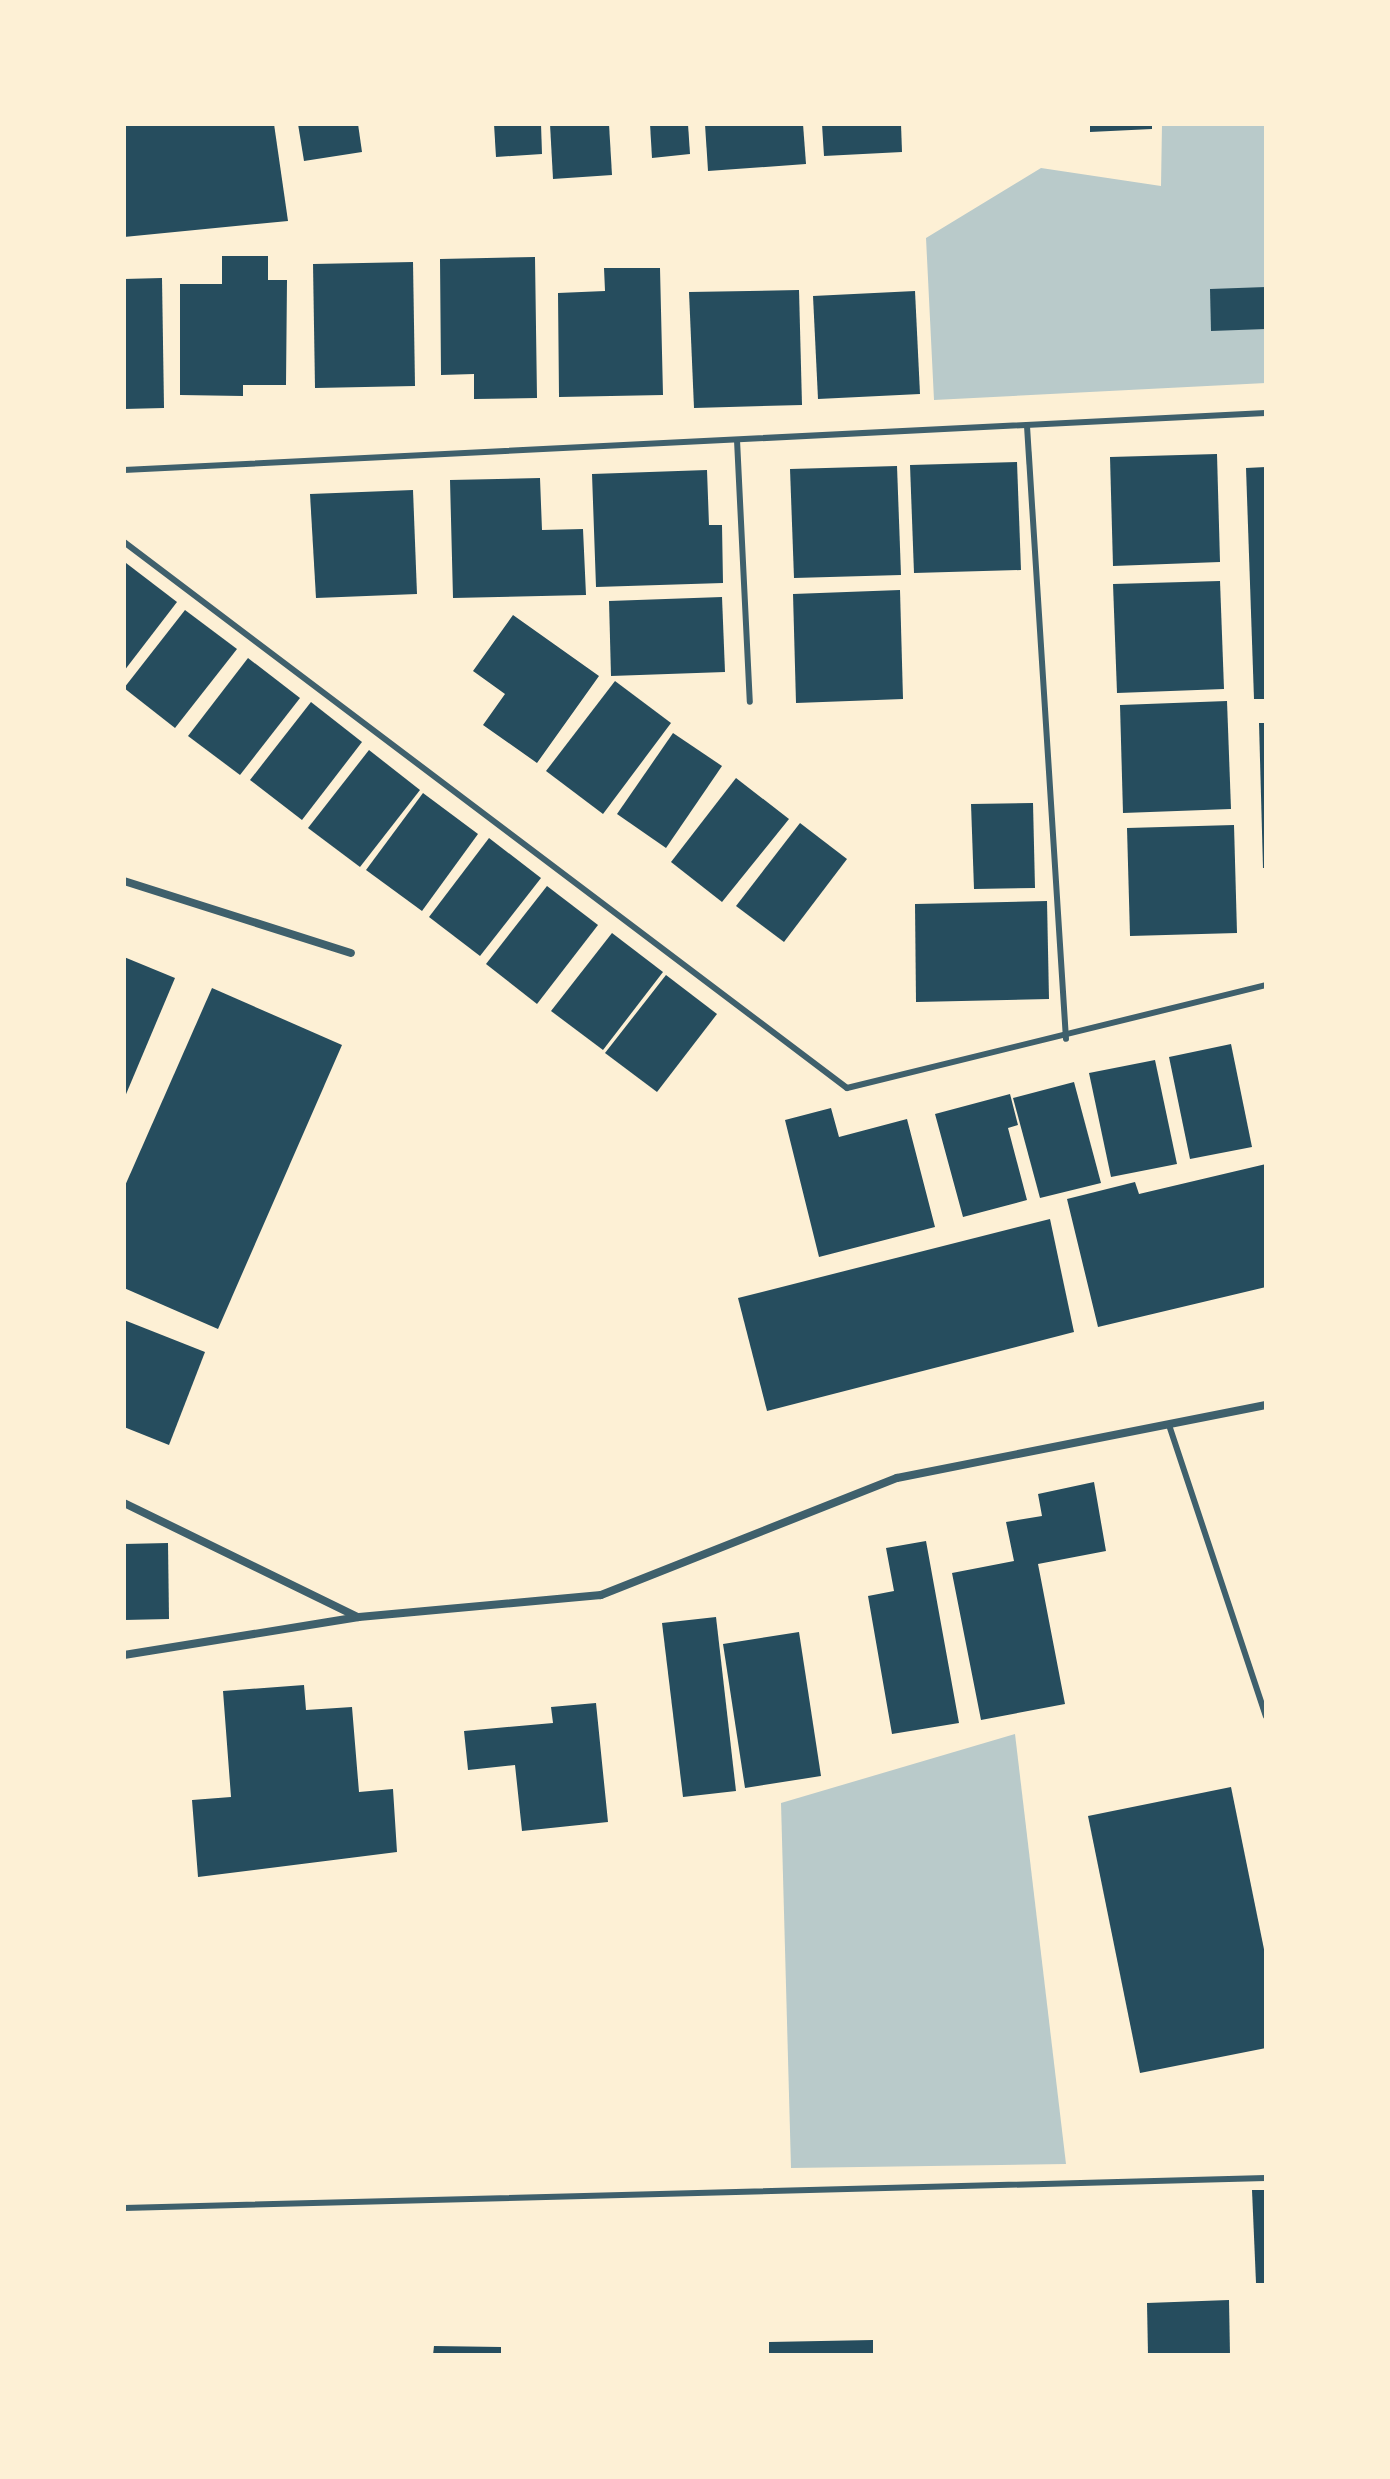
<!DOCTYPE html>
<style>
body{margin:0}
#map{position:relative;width:1390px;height:2479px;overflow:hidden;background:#fdf0d5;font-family:"DejaVu Sans",sans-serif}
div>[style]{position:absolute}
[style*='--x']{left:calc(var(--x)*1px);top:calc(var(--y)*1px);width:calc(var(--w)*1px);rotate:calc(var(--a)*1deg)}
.green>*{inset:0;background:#b9caca}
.building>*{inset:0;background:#264d5e}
.service>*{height:6px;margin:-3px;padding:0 3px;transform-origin:3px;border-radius:3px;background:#3f606c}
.minor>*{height:8px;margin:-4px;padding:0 4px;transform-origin:4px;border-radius:4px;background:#3f606c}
span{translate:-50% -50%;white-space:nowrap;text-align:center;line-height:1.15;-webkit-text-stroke:6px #fdf0d5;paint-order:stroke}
.frame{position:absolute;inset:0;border:126px solid #fdf0d5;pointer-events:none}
</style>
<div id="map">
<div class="green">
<i style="clip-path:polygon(1162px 124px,1266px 124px,1266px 383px,934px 400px,926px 238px,1041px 168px,1161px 186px)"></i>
<i style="clip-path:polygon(1015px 1734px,1066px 2164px,791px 2168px,781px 1803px)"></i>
</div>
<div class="building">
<i style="clip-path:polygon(124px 124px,274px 124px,288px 221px,124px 237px)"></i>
<i style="clip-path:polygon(298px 124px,358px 124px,362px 152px,304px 161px)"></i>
<i style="clip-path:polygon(494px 124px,541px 124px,542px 154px,496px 157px)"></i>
<i style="clip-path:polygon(550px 124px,609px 124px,612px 175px,553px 179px)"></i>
<i style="clip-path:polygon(650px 124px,688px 124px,690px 154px,652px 158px)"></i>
<i style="clip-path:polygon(705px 124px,803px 124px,806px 164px,708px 171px)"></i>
<i style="clip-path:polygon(822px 124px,901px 124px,902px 152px,824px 156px)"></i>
<i style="clip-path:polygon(1090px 124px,1152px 124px,1152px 129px,1090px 132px)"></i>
<i style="clip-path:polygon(222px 256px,268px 256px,268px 280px,287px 280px,286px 385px,243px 385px,243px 396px,180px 395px,180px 284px,222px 284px)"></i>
<i style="clip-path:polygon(535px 257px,537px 398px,474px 399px,474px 374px,441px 375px,440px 259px)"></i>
<i style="clip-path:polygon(413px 262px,415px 386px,315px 388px,313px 264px)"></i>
<i style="clip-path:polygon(604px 268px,660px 268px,663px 395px,559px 397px,558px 293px,605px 291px)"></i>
<i style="clip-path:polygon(162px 278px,164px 408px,124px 409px,124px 279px)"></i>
<i style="clip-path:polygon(1266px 287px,1266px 329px,1211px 331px,1210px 289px)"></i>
<i style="clip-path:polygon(799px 290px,802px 405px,694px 408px,689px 292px)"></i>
<i style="clip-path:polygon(915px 291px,920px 394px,818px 399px,813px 296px)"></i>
<i style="clip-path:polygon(1217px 454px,1220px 562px,1113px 566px,1110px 457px)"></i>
<i style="clip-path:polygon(1017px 462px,1021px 570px,914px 573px,910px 465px)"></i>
<i style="clip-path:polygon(897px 466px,901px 575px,794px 578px,790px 469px)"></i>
<i style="clip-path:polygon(1266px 467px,1266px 699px,1254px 699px,1246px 468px)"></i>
<i style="clip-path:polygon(707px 470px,709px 525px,722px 525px,723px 583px,596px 587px,592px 474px)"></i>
<i style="clip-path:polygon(540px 478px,542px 530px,583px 529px,586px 595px,453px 598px,450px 480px)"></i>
<i style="clip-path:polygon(413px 490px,417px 594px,316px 598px,310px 494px)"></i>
<i style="clip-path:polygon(126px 563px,177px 602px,124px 671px,124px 566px)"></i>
<i style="clip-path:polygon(1220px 581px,1224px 689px,1117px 693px,1113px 584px)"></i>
<i style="clip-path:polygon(900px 590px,903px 699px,796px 703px,793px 594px)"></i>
<i style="clip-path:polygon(722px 597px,725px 672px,611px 676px,609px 601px)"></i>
<i style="clip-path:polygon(185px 610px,237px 649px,175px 728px,124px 688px)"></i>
<i style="clip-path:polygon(513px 615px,599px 676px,537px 763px,483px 725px,505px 694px,473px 671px)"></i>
<i style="clip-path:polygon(248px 658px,300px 698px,240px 775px,188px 736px)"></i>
<i style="clip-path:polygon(615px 681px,671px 723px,603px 814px,546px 771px)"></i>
<i style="clip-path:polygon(1227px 701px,1231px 809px,1123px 813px,1120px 705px)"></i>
<i style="clip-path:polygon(311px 702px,362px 742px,302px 820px,250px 780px)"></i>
<i style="clip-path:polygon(1259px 723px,1266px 723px,1266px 868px,1263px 868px)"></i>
<i style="clip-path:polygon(673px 733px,722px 766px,666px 848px,617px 814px)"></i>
<i style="clip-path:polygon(369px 750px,420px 790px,360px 867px,308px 828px)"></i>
<i style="clip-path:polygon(736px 778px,789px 819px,722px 902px,671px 862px)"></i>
<i style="clip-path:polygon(423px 793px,478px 834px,422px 911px,366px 870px)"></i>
<i style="clip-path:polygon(1033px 803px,1035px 888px,974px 889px,971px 804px)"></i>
<i style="clip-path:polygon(800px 823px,847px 859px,784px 942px,736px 906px)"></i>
<i style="clip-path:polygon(1234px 825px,1237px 933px,1130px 936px,1127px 828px)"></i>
<i style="clip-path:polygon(489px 838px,541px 878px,480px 956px,429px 917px)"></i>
<i style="clip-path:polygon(547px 886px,598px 925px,537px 1004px,486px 964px)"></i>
<i style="clip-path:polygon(1047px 901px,1049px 999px,916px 1002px,915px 904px)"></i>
<i style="clip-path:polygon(612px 933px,663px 972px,603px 1050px,551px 1011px)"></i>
<i style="clip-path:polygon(124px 957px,175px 978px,124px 1099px)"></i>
<i style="clip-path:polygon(666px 975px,717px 1014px,657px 1092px,605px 1053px)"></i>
<i style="clip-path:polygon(212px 988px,342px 1045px,218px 1329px,124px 1288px,124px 1188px)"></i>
<i style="clip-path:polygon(1231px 1044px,1252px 1147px,1190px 1159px,1169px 1057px)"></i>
<i style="clip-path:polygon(1155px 1060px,1177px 1164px,1111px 1177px,1089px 1073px)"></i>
<i style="clip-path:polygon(1074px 1082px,1101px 1183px,1040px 1198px,1013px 1098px)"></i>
<i style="clip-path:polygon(1010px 1094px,1018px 1125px,1008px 1128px,1027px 1200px,963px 1217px,935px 1114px)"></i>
<i style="clip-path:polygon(831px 1108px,839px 1137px,907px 1119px,935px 1227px,819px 1257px,785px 1120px)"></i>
<i style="clip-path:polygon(1266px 1164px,1266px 1287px,1098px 1327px,1067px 1199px,1135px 1182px,1139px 1194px)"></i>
<i style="clip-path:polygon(1050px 1219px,1074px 1332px,767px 1411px,738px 1298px)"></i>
<i style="clip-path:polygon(124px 1320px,205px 1352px,169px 1445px,124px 1427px)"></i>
<i style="clip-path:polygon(1094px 1482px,1106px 1551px,1038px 1564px,1065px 1704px,981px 1720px,952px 1573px,1014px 1561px,1006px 1522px,1042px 1516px,1038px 1494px)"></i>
<i style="clip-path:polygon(926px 1541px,959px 1723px,892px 1734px,868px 1596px,894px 1591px,886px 1548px)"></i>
<i style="clip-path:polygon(168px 1543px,169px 1619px,124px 1620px,124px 1544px)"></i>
<i style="clip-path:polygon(716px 1617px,736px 1791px,683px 1797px,662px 1623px)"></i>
<i style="clip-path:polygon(799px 1632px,821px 1776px,745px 1788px,723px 1644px)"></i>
<i style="clip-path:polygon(304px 1685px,306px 1710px,352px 1707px,359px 1792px,393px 1789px,397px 1852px,198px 1877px,192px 1800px,231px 1797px,223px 1691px)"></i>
<i style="clip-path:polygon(596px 1703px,608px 1822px,522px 1831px,515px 1765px,468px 1770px,464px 1731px,553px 1723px,551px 1707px)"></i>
<i style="clip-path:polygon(1231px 1787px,1266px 1959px,1266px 2048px,1140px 2073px,1088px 1816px)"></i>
<i style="clip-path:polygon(1252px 2190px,1266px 2190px,1266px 2283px,1256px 2283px)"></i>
<i style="clip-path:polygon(1229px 2300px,1230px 2355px,1148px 2355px,1147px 2303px)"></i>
<i style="clip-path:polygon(873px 2340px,873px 2355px,769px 2355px,769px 2342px)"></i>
<i style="clip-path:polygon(434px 2346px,501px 2347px,501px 2355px,433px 2355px)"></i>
</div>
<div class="service">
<i style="--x:1027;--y:426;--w:614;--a:86.36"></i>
<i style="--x:737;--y:440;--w:262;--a:87.2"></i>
<i style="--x:124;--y:470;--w:1143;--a:-2.86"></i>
<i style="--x:124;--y:542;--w:906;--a:37.06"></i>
<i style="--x:847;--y:1088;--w:431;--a:-13.8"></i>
<i style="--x:1169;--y:1425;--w:307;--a:71.6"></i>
<i style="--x:124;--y:2208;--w:1142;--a:-1.5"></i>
</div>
<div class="minor">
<i style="--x:124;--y:881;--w:238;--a:17.6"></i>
<i style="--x:124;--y:1503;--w:260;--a:26"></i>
<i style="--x:124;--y:1655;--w:238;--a:-9.2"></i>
<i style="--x:359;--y:1617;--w:243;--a:-5.2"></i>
<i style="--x:601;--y:1595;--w:318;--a:-21.6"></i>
<i style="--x:897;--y:1478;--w:376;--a:-11.2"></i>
</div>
<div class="frame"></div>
</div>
